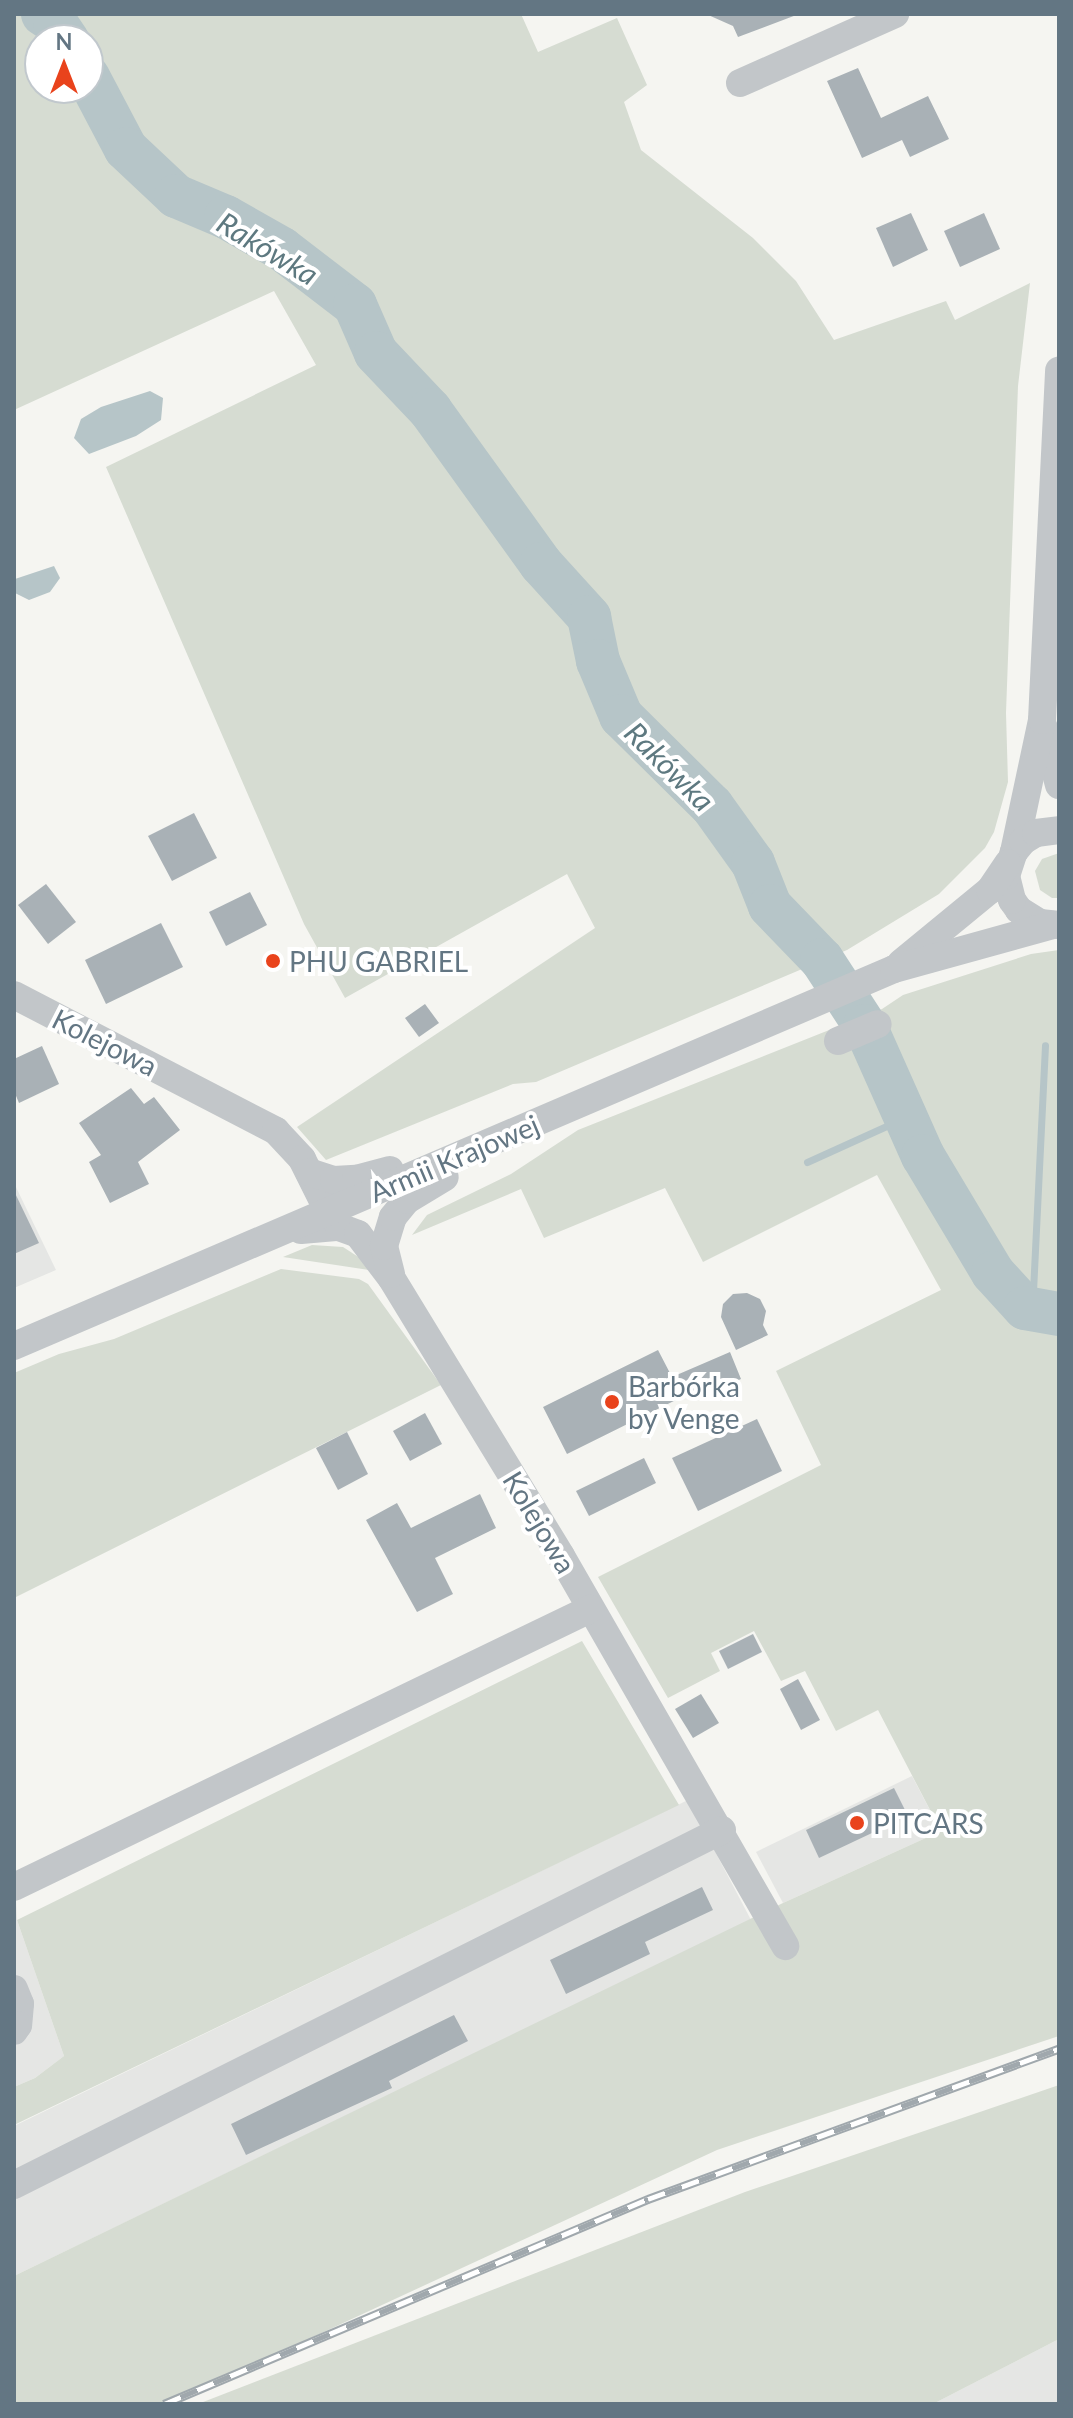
<!DOCTYPE html>
<meta charset="utf-8">
<style>
body{margin:0}
#map{position:relative;width:1073px;height:2418px;overflow:hidden;background:#f5f5f1;font-family:Lato,sans-serif}
div>[style]{position:absolute}
[style*='--x']{left:calc(var(--x)*1px);top:calc(var(--y)*1px);width:calc(var(--w)*1px);rotate:calc(var(--a)*1deg)}
.built>*{inset:0;background:#e5e6e4}
.green>*{inset:0;background:#d6dcd2}
.water>*{inset:0;background:#b6c5c8}
.stream>*{height:7px;margin:-3.5px;padding:0 3.5px;transform-origin:3.5px;border-radius:3.5px;background:#b6c5c8}
.river>*{height:44px;margin:-22px;padding:0 22px;transform-origin:22px;border-radius:22px;background:#b6c5c8}
.building>*{inset:0;background:#a9b1b6}
.minor>*{height:28px;margin:-14px;padding:0 14px;transform-origin:14px;border-radius:14px;background:#c2c6c9}
.rail>*{height:9px;margin-top:-4.5px;transform-origin:0;background:repeating-linear-gradient(90deg,#fff 0 18px,#a0a8ad 0 36px);box-sizing:border-box;border-block:2px solid #a0a8ad}
.dots>*{width:22px;height:22px;translate:-50% -50%;box-sizing:border-box;border:4px solid #fff;border-radius:50%}
span{translate:-50% -50%;white-space:nowrap;text-align:center;line-height:1.15;-webkit-text-stroke:8px #fff;paint-order:stroke}
.poi-label{font-size:28px;color:#637683}
.left{translate:0 -50%;text-align:left}
.street-label{font-size:28px;color:#637683}
.water-label{font-size:30px;color:#5e7980;font-style:italic}
.frame{position:absolute;inset:0;border:16px solid #637683;pointer-events:none}
.north{position:absolute;left:24px;top:24px;width:80px;height:80px;box-sizing:border-box;background:#fff;border:2px solid #c1c8cd;border-radius:50%;rotate:0deg;font-size:22px;font-weight:700;line-height:32px;text-align:center;color:#637683}
.north::after{content:'';display:block;margin:auto;width:28px;height:36px;background:#e9431c;clip-path:polygon(50% 0,100% 100%,50% 72%,0 100%)}
</style>
<div id="map">
<div class="built">
<i style="clip-path:polygon(14px 1183px,56px 1270px,14px 1288px)"></i>
<i style="clip-path:polygon(912px 1776px,941px 1831px,783px 1903px,756px 1852px)"></i>
<i style="clip-path:polygon(688px 1800px,751px 1920px,14px 2276px,14px 2126px)"></i>
<i style="clip-path:polygon(14px 1858px,17px 1920px,64px 2056px,35px 2078px,14px 2087px)"></i>
<i style="clip-path:polygon(1059px 2339px,1059px 2404px,933px 2404px)"></i>
</div>
<div class="green">
<i style="clip-path:polygon(evenodd,14px 14px,521px 14px,538px 52px,617px 18px,647px 85px,624px 102px,641px 150px,753px 238px,796px 281px,834px 340px,946px 301px,955px 320px,1030px 283px,1018px 386px,1006px 713px,1008px 782px,994px 832px,985px 848px,939px 894px,847px 950px,536px 1082px,513px 1084px,326px 1160px,297px 1127px,595px 928px,567px 874px,345px 998px,304px 924px,106px 467px,316px 365px,274px 291px,14px 410px,14px 14px,40px 40px,88px 40px,88px 88px,40px 88px,40px 40px)"></i>
<i style="clip-path:polygon(1059px 853px,1059px 898px,1052px 898px,1040px 890px,1035px 871px,1042px 859px)"></i>
<i style="clip-path:polygon(1059px 950px,1059px 2036px,717px 2150px,168px 2404px,14px 2404px,14px 2276px,783px 1903px,941px 1831px,878px 1710px,836px 1731px,805px 1671px,781px 1681px,754px 1631px,711px 1653px,720px 1671px,668px 1698px,598px 1577px,821px 1465px,776px 1371px,941px 1290px,877px 1175px,703px 1262px,665px 1188px,544px 1238px,521px 1189px,412px 1235px,427px 1215px,511px 1174px,578px 1130px,882px 1009px,903px 995px,1031px 954px)"></i>
<i style="clip-path:polygon(312px 1245px,343px 1247px,360px 1258px,369px 1270px,283px 1257px)"></i>
<i style="clip-path:polygon(281px 1269px,359px 1279px,368px 1284px,441px 1385px,14px 1598px,14px 1373px,59px 1354px,114px 1339px)"></i>
<i style="clip-path:polygon(582px 1641px,679px 1805px,14px 2125px,14px 2087px,35px 2078px,64px 2056px,17px 1920px)"></i>
<i style="clip-path:polygon(1059px 2085px,1059px 2339px,933px 2404px,198px 2404px,745px 2192px)"></i>
</div>
<div class="water">
<i style="clip-path:polygon(150px 391px,163px 398px,161px 420px,136px 436px,89px 454px,74px 438px,81px 419px,101px 407px)"></i>
<i style="clip-path:polygon(54px 566px,60px 578px,50px 592px,29px 600px,15px 593px,15px 579px)"></i>
</div>
<div class="stream">
<i style="--x:807;--y:1162;--w:109;--a:-24.4"></i>
<i style="--x:1025;--y:1308;--w:19;--a:-65"></i>
<i style="--x:1033;--y:1291;--w:246;--a:-87.2"></i>
</div>
<div class="river">
<i style="--x:43;--y:14;--w:14;--a:34"></i>
<i style="--x:55;--y:22;--w:22;--a:56"></i>
<i style="--x:88;--y:77;--w:81;--a:62.2"></i>
<i style="--x:126;--y:149;--w:69;--a:43.2"></i>
<i style="--x:176;--y:196;--w:54;--a:22.8"></i>
<i style="--x:226;--y:217;--w:64;--a:29.7"></i>
<i style="--x:282;--y:249;--w:92;--a:37.5"></i>
<i style="--x:355;--y:305;--w:52;--a:66.4"></i>
<i style="--x:376;--y:353;--w:79;--a:46.5"></i>
<i style="--x:430;--y:410;--w:190;--a:54.2"></i>
<i style="--x:541;--y:564;--w:72;--a:47.8"></i>
<i style="--x:589;--y:617;--w:45;--a:78.4"></i>
<i style="--x:598;--y:661;--w:60;--a:67.3"></i>
<i style="--x:621;--y:716;--w:128;--a:44.7"></i>
<i style="--x:712;--y:806;--w:70;--a:54.3"></i>
<i style="--x:753;--y:863;--w:46;--a:68.4"></i>
<i style="--x:770;--y:906;--w:75;--a:46.1"></i>
<i style="--x:822;--y:960;--w:79;--a:56.9"></i>
<i style="--x:865;--y:1026;--w:142;--a:66"></i>
<i style="--x:923;--y:1156;--w:136;--a:59.1"></i>
<i style="--x:993;--y:1273;--w:47;--a:47.6"></i>
<i style="--x:1025;--y:1308;--w:35;--a:10"></i>
</div>
<div class="building">
<i style="clip-path:polygon(706px 14px,799px 14px,738px 37px,733px 26px)"></i>
<i style="clip-path:polygon(858px 68px,881px 118px,928px 96px,949px 139px,910px 157px,902px 140px,862px 158px,827px 81px)"></i>
<i style="clip-path:polygon(911px 213px,928px 250px,893px 267px,876px 228px)"></i>
<i style="clip-path:polygon(984px 213px,1000px 249px,960px 267px,944px 231px)"></i>
<i style="clip-path:polygon(194px 813px,217px 858px,172px 881px,148px 836px)"></i>
<i style="clip-path:polygon(46px 884px,76px 922px,48px 944px,18px 905px)"></i>
<i style="clip-path:polygon(250px 892px,267px 925px,226px 946px,209px 912px)"></i>
<i style="clip-path:polygon(161px 923px,183px 967px,106px 1004px,85px 960px)"></i>
<i style="clip-path:polygon(425px 1004px,439px 1023px,419px 1037px,405px 1018px)"></i>
<i style="clip-path:polygon(42px 1046px,59px 1084px,19px 1103px,14px 1091px,14px 1059px)"></i>
<i style="clip-path:polygon(131px 1088px,144px 1104px,154px 1097px,180px 1130px,138px 1162px,149px 1184px,110px 1203px,89px 1162px,101px 1155px,79px 1123px)"></i>
<i style="clip-path:polygon(14px 1191px,39px 1243px,14px 1254px)"></i>
<i style="clip-path:polygon(747px 1293px,760px 1299px,766px 1311px,763px 1325px,768px 1335px,736px 1350px,721px 1317px,723px 1304px,733px 1294px)"></i>
<i style="clip-path:polygon(658px 1350px,672px 1377px,730px 1352px,741px 1379px,695px 1399px,692px 1392px,567px 1454px,543px 1407px)"></i>
<i style="clip-path:polygon(425px 1413px,442px 1444px,410px 1461px,393px 1431px)"></i>
<i style="clip-path:polygon(757px 1419px,782px 1471px,698px 1511px,672px 1458px)"></i>
<i style="clip-path:polygon(347px 1432px,368px 1474px,338px 1490px,316px 1448px)"></i>
<i style="clip-path:polygon(644px 1458px,656px 1483px,589px 1516px,576px 1491px)"></i>
<i style="clip-path:polygon(480px 1494px,496px 1528px,435px 1558px,453px 1594px,417px 1612px,366px 1520px,397px 1503px,411px 1528px)"></i>
<i style="clip-path:polygon(753px 1634px,762px 1652px,728px 1669px,719px 1651px)"></i>
<i style="clip-path:polygon(798px 1679px,820px 1720px,801px 1730px,780px 1689px)"></i>
<i style="clip-path:polygon(701px 1694px,719px 1723px,693px 1738px,675px 1709px)"></i>
<i style="clip-path:polygon(894px 1788px,908px 1816px,819px 1858px,806px 1830px)"></i>
<i style="clip-path:polygon(702px 1887px,713px 1910px,645px 1942px,650px 1954px,566px 1994px,550px 1960px)"></i>
<i style="clip-path:polygon(454px 2015px,468px 2041px,389px 2081px,392px 2088px,246px 2155px,231px 2124px)"></i>
</div>
<div class="minor">
<i style="--x:740;--y:83;--w:170;--a:-24"></i>
<i style="--x:1044;--y:728;--w:59;--a:75.3"></i>
<i style="--x:1014;--y:852;--w:135;--a:-78"></i>
<i style="--x:1042;--y:720;--w:350;--a:-87.2"></i>
<i style="--x:1059;--y:925;--w:19;--a:-174"></i>
<i style="--x:1040;--y:923;--w:25;--a:-148"></i>
<i style="--x:1019;--y:910;--w:12;--a:-125"></i>
<i style="--x:1012;--y:900;--w:25;--a:-104"></i>
<i style="--x:1006;--y:876;--w:25;--a:-72"></i>
<i style="--x:1014;--y:852;--w:14;--a:-51"></i>
<i style="--x:1023;--y:841;--w:15;--a:-32"></i>
<i style="--x:1036;--y:833;--w:23;--a:-7"></i>
<i style="--x:901;--y:963;--w:115;--a:-39.4"></i>
<i style="--x:990;--y:890;--w:32;--a:-56"></i>
<i style="--x:14;--y:995;--w:295;--a:27.4"></i>
<i style="--x:276;--y:1131;--w:38;--a:47"></i>
<i style="--x:302;--y:1159;--w:58;--a:63.4"></i>
<i style="--x:838;--y:1041;--w:43;--a:-23"></i>
<i style="--x:309;--y:1172;--w:26;--a:18"></i>
<i style="--x:334;--y:1180;--w:22;--a:-3"></i>
<i style="--x:356;--y:1179;--w:35;--a:-15"></i>
<i style="--x:301;--y:1230;--w:38;--a:-5"></i>
<i style="--x:339;--y:1227;--w:20;--a:20"></i>
<i style="--x:358;--y:1234;--w:56;--a:52.9"></i>
<i style="--x:392;--y:1279;--w:324;--a:58.6"></i>
<i style="--x:561;--y:1556;--w:450;--a:60.1"></i>
<i style="--x:391;--y:1274;--w:29;--a:-104"></i>
<i style="--x:384;--y:1246;--w:30;--a:-73"></i>
<i style="--x:393;--y:1217;--w:22;--a:-51"></i>
<i style="--x:407;--y:1200;--w:44;--a:-31.2"></i>
<i style="--x:14;--y:1346;--w:957;--a:-23.19"></i>
<i style="--x:894;--y:969;--w:165;--a:-15.5"></i>
<i style="--x:14;--y:1887;--w:640;--a:-25.76"></i>
<i style="--x:14;--y:1989;--w:16;--a:68"></i>
<i style="--x:20;--y:2004;--w:21;--a:95"></i>
<i style="--x:18;--y:2025;--w:7;--a:124"></i>
<i style="--x:14;--y:2185;--w:792;--a:-26.63"></i>
</div>
<div class="rail">
<i style="--x:164;--y:2404;--w:526;--a:-22.96"></i>
<i style="--x:648;--y:2199;--w:438;--a:-20.1"></i>
</div>
<div class="dots">
<i style="left:273px;top:961px;background:#e9431c"></i>
<i style="left:612px;top:1402px;background:#e9431c"></i>
<i style="left:857px;top:1823px;background:#e9431c"></i>
</div>
<div class="poi-label">
<span class="left" style="left:289px;top:961px">PHU GABRIEL</span>
<span class="left" style="left:628px;top:1402px">Barbórka<br>by Venge</span>
<span class="left" style="left:873px;top:1823px">PITCARS</span>
</div>
<div class="street-label">
<span style="left:105px;top:1042px;rotate:27deg">Kolejowa</span>
<span style="left:454px;top:1158px;rotate:-23deg">Armii Krajowej</span>
<span style="left:540px;top:1522px;rotate:59deg">Kolejowa</span>
</div>
<div class="water-label">
<span style="left:268px;top:248px;rotate:31deg">Rakówka</span>
<span style="left:670px;top:766px;rotate:45deg">Rakówka</span>
</div>
<div class="frame"></div>
<div class="north">N</div>
</div>
